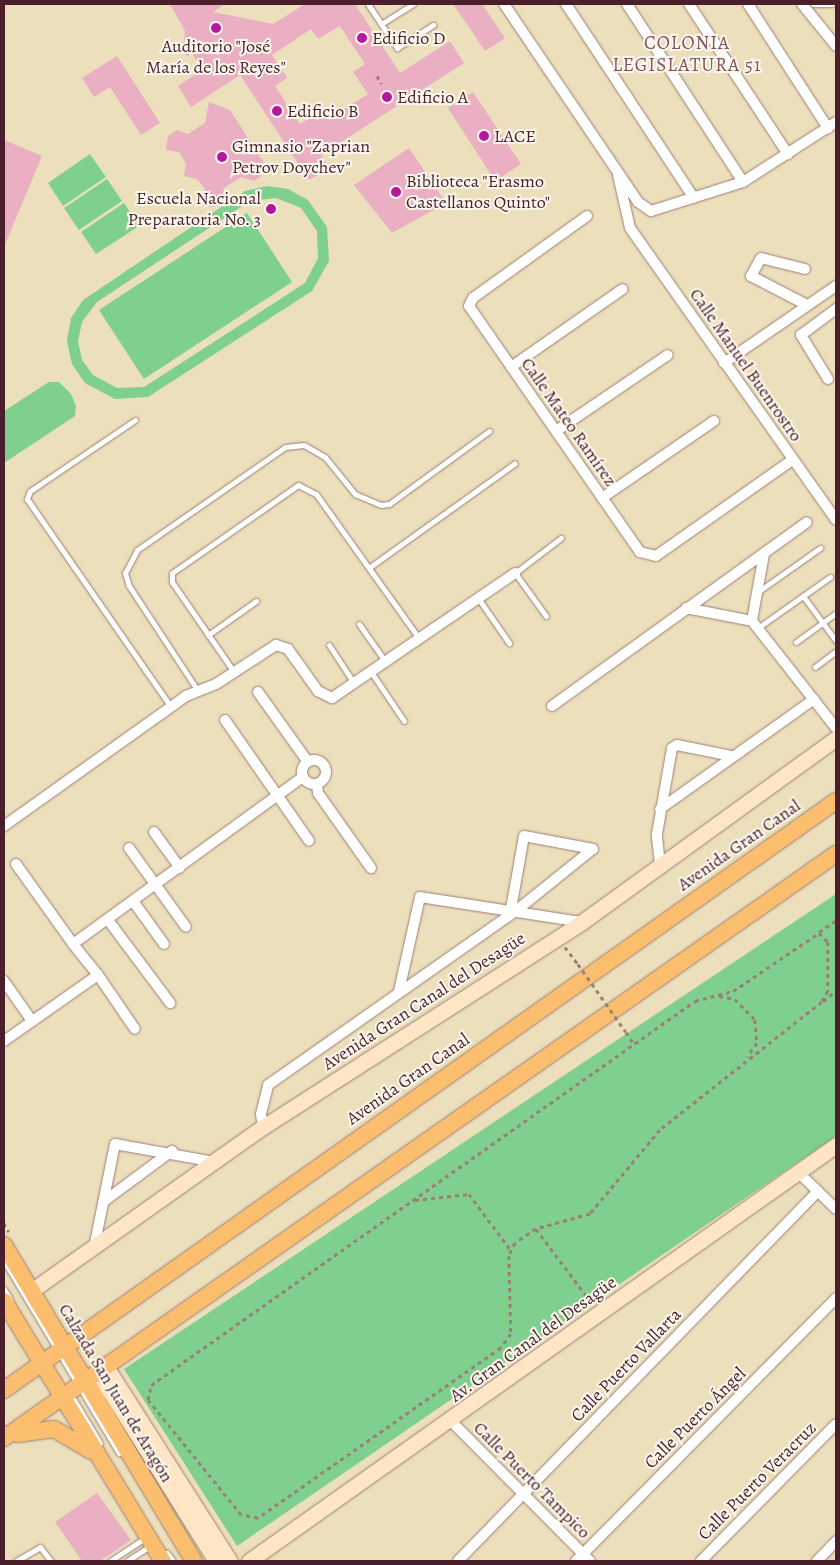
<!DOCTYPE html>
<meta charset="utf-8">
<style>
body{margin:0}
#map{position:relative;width:840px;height:1565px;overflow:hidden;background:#ecdfbc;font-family:Alegreya,serif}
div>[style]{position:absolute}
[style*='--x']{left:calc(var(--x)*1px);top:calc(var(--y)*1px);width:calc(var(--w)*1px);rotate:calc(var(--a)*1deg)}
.green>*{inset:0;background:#7fcf8f}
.building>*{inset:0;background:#eaafc3}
.path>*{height:2.5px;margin-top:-1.25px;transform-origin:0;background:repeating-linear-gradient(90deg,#9b7f74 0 4px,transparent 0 8px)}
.roads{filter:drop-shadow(0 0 1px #9b7f74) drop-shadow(0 0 1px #9b7f74)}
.lane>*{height:5px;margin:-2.5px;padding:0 2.5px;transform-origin:2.5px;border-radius:2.5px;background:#fff}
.street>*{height:10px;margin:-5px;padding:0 5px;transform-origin:5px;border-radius:5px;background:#fff}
.street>.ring{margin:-5px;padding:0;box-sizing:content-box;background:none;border:10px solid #fff;border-radius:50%}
.secondary>*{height:15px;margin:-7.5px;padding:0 7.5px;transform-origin:7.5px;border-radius:7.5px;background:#fde5c5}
.primary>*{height:16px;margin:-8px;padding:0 8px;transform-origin:8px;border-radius:8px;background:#fbbd6e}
.path-bridge>*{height:2.5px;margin-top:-1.25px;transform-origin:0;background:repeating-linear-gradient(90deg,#9b7f74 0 4px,transparent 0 8px)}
.dots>*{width:14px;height:14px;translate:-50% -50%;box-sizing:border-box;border:2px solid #fbf7ec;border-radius:50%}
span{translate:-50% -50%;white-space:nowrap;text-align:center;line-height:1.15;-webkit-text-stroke:4px #fbf7ec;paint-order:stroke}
.poi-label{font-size:18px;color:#4a1f2b}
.left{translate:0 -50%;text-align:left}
.right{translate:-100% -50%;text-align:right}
.street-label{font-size:18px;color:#4a1f2b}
.neighbourhood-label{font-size:19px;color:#825160;letter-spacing:1px}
.frame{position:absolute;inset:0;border:5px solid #4a1f2b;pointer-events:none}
</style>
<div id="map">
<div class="green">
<i style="clip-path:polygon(90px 154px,106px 177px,63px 206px,48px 183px)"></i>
<i style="clip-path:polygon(107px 179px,122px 201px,79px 230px,64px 208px)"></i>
<i style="clip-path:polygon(evenodd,267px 186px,288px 189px,308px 200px,327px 227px,329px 261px,312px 291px,148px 397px,115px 399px,85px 383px,72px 364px,67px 341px,71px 318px,83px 300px,245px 191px,267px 186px,276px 198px,301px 208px,317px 231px,318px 258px,305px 283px,144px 387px,117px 388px,93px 375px,82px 360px,78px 341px,82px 322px,97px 302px,250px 201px,276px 198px)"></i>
<i style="clip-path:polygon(124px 203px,139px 226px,96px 254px,81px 232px)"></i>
<i style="clip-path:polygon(247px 213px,292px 282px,144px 379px,99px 310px)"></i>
<i style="clip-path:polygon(49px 382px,59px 382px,71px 394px,76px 406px,75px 416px,4px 463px,4px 411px)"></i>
<i style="clip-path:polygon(836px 894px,836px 1136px,237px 1546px,124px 1369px)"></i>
</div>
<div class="building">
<i style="clip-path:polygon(evenodd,170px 4px,225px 4px,213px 12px,273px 24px,305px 4px,355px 4px,400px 73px,450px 41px,464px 63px,321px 155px,329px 168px,309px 180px,240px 75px,191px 107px,178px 86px,202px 70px,192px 53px,187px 56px,183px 50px,185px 31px,170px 4px,340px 26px,365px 64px,353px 72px,368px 94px,330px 118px,324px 109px,300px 124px,275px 86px,287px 78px,272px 55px,311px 29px,318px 39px,340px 26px)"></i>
<i style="clip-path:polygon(453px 4px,482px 4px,505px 38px,485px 51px)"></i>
<i style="clip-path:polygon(117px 56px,160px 123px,141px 135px,110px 87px,94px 97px,82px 78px)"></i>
<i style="clip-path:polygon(473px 92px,521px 164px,495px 181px,448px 108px)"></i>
<i style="clip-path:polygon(209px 102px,230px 110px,264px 163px,261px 176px,254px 181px,241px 177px,224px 188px,221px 203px,214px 207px,201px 205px,205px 189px,197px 179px,184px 176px,186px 164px,179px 152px,166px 150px,168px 136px,177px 130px,188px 134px,205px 123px)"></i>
<i style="clip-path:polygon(4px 140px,42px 156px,4px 247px)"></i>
<i style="clip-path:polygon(409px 148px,446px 203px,392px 233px,354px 185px)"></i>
<i style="clip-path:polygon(97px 1493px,131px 1540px,100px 1561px,82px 1561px,55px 1522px)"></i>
</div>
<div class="path">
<i style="--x:256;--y:65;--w:12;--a:59"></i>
<i style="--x:377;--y:76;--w:9;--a:58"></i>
<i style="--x:819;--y:932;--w:21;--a:-35"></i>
<i style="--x:819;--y:933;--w:13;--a:45"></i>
<i style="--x:828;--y:942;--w:49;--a:90"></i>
<i style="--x:828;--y:991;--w:13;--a:119"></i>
<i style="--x:822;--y:1002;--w:206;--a:141.7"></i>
<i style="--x:660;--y:1130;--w:109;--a:129.8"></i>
<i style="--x:590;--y:1214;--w:56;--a:164.5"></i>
<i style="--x:536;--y:1229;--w:25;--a:146"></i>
<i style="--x:515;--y:1243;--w:14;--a:115"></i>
<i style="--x:509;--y:1256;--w:78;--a:88.5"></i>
<i style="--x:511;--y:1334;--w:17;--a:126"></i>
<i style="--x:501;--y:1348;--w:297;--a:145"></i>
<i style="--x:258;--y:1518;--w:17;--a:-170"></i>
<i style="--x:241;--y:1515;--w:148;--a:-129"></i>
<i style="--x:148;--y:1400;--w:15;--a:-79"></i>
<i style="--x:151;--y:1385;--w:666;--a:-35.22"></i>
<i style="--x:695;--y:1001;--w:39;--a:-15"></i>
<i style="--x:733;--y:991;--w:104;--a:-34"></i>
<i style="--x:565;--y:947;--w:21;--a:53"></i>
<i style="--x:719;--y:996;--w:16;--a:11"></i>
<i style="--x:735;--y:999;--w:29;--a:46"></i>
<i style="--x:755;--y:1020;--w:23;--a:85"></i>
<i style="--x:757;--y:1043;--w:17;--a:123"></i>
<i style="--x:823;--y:1001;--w:16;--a:-38"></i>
<i style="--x:626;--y:1032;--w:14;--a:56"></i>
<i style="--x:415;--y:1200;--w:54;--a:-6.3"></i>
<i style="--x:469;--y:1194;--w:69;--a:53.3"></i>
<i style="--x:4;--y:1223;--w:10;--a:61"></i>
<i style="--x:536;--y:1229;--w:93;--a:52.9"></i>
</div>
<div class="roads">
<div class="lane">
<i style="--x:368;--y:4;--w:53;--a:56.6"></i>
<i style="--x:397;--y:48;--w:43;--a:-32.6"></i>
<i style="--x:813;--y:4;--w:19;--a:0"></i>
<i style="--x:381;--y:24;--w:38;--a:-32"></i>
<i style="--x:135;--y:420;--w:127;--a:145.9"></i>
<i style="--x:30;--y:491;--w:9;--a:111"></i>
<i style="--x:27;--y:499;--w:253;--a:55.3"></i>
<i style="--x:370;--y:567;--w:178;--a:-35.6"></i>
<i style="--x:759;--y:591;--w:75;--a:-35.2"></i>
<i style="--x:803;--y:596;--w:56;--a:53.7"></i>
<i style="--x:478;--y:598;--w:55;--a:55.4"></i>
<i style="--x:546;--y:616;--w:53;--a:-125.8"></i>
<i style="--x:515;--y:573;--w:58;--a:-37.3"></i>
<i style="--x:359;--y:624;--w:45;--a:54.9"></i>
<i style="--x:759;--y:627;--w:87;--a:-35.2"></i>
<i style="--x:208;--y:635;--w:59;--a:-35.3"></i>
<i style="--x:796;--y:642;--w:49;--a:-35.9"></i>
<i style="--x:329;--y:645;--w:45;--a:56.7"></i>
<i style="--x:815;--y:667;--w:26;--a:-37"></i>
<i style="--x:234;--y:672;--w:109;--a:-124.6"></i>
<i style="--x:172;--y:582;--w:9;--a:-90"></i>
<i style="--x:172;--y:573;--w:154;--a:-34.9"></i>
<i style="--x:298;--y:485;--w:20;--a:27"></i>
<i style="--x:316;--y:494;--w:176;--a:54.5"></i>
<i style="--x:371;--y:672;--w:59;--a:56"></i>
<i style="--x:198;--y:691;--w:126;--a:-123.3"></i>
<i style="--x:129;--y:586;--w:14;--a:-107"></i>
<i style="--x:125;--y:573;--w:26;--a:-62"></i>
<i style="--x:137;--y:550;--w:180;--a:-34.8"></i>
<i style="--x:285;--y:447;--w:19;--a:-6"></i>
<i style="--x:304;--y:445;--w:24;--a:30"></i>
<i style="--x:325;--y:457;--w:48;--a:51"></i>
<i style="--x:355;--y:494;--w:28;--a:23"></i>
<i style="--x:381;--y:505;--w:8;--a:-7"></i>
<i style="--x:389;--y:504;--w:124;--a:-36.1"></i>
<i style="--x:4;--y:1261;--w:224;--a:59.1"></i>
<i style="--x:4;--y:1289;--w:12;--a:59"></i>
<i style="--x:71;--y:1395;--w:56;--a:58.9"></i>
<i style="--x:167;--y:1553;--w:10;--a:53"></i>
<i style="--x:16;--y:1561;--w:28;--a:-30"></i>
<i style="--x:40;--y:1547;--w:18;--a:52"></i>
<i style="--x:110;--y:1561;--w:42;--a:-33.3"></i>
<i style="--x:127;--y:1561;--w:30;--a:-33"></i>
</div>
<div class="street">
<i style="--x:504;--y:4;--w:239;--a:55.9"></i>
<i style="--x:638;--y:202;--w:16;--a:35"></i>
<i style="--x:651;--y:211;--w:96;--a:-17.5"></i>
<i style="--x:743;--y:182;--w:111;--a:-32.8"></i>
<i style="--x:566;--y:4;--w:232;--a:56.6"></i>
<i style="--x:627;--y:4;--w:212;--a:56.9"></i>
<i style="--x:689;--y:4;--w:180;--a:56.6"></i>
<i style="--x:748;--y:4;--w:148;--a:57.2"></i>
<i style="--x:802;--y:4;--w:54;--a:51"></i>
<i style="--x:618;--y:175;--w:54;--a:77.2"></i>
<i style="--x:630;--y:228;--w:357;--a:54.8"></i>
<i style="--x:587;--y:216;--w:140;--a:144.3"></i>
<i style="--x:473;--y:298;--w:9;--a:117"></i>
<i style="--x:469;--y:306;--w:300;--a:55.2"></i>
<i style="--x:640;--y:552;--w:16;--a:14"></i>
<i style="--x:656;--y:556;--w:166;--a:-35.2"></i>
<i style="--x:805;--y:269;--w:45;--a:-166"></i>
<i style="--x:761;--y:258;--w:21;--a:119"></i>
<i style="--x:751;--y:276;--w:63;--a:27.4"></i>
<i style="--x:724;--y:363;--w:136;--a:-34.5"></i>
<i style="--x:511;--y:367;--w:136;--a:-34.9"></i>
<i style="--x:828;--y:379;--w:52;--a:-121.5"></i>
<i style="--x:801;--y:335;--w:44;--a:-36.6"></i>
<i style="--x:556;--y:431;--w:135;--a:-34.2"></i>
<i style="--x:602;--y:498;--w:136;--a:-34.5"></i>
<i style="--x:764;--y:554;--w:68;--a:100.2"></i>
<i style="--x:752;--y:621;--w:136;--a:51.9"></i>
<i style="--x:686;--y:608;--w:67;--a:11.1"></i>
<i style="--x:258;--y:692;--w:86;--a:54.5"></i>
<i style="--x:552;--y:706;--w:314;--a:-35.8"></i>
<i style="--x:225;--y:720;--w:147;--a:55.2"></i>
<i class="ring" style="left:302px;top:760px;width:14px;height:14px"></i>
<i style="--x:317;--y:784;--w:9;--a:84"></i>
<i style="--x:318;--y:793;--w:92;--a:54.8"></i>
<i style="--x:660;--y:809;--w:189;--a:-35.5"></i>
<i style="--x:4;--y:826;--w:224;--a:-35.5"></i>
<i style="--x:186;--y:696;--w:32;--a:-22"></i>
<i style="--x:216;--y:684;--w:72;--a:-33"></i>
<i style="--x:276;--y:645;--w:13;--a:18"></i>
<i style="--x:288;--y:649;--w:52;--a:54.5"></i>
<i style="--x:318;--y:691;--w:16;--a:27"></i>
<i style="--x:332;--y:698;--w:222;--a:-34.3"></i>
<i style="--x:154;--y:832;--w:44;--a:54.2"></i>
<i style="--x:129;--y:848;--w:97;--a:54.2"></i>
<i style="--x:16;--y:864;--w:98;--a:54.5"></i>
<i style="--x:660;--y:865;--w:31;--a:-96"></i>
<i style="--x:657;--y:834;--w:87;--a:-80.1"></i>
<i style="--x:672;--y:748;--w:6;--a:-31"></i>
<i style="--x:677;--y:745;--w:55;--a:11.5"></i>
<i style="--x:133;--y:901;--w:53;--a:54.2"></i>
<i style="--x:108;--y:920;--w:104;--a:53.2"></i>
<i style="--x:98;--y:975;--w:65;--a:55.6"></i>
<i style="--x:4;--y:981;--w:49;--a:55"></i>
<i style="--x:399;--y:991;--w:96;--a:-77.4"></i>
<i style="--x:420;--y:897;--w:164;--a:8.8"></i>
<i style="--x:4;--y:1041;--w:115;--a:-35.1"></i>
<i style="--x:98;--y:975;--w:40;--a:-129"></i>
<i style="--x:73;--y:944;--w:284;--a:-36"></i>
<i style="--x:263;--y:1127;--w:13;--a:-99"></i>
<i style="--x:261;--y:1114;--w:30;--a:-76"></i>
<i style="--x:268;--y:1085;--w:304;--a:-35.1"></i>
<i style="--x:517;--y:910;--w:97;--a:-38.8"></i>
<i style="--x:593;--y:849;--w:70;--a:-169.3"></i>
<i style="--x:524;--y:836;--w:74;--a:100.1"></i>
<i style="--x:798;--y:1172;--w:53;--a:44.2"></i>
<i style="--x:103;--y:1202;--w:86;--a:-36.5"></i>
<i style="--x:94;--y:1248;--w:106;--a:-78.6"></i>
<i style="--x:115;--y:1144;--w:102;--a:10.2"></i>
<i style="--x:451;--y:1421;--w:197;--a:45.2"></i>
<i style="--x:458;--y:1561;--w:516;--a:-45.78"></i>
<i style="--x:576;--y:1561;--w:370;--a:-45.3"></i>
<i style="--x:701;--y:1561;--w:192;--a:-45.4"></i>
<i style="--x:817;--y:1561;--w:28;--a:-46"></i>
</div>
<div class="secondary">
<i style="--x:31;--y:1291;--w:284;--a:-35.3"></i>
<i style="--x:263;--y:1127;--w:379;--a:-32.7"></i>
<i style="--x:582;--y:922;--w:314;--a:-35.9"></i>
<i style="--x:105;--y:1365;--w:232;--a:57.5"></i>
<i style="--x:84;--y:1381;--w:27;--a:20"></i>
<i style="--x:109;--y:1390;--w:202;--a:58"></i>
<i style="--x:249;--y:1561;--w:719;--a:-35.32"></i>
</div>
<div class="primary">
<i style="--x:4;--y:1245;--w:369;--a:59"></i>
<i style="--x:4;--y:1301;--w:305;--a:58.6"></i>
<i style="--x:4;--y:1390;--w:1019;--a:-35.3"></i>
<i style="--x:18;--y:1434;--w:36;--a:-8"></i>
<i style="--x:54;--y:1429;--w:43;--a:30.7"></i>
<i style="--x:4;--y:1438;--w:1017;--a:-35.07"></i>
</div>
</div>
<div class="path-bridge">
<i style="--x:578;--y:964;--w:83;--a:54.8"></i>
</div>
<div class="dots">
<i style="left:216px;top:28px;background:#b5179e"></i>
<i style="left:362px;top:38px;background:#b5179e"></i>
<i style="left:387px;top:97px;background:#b5179e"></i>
<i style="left:277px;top:111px;background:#b5179e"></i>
<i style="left:484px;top:136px;background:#b5179e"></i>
<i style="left:222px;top:157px;background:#b5179e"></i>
<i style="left:396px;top:192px;background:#b5179e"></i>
<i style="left:271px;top:209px;background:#b5179e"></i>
</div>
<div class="poi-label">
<span class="left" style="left:372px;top:38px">Edificio D</span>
<span style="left:216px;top:57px">Auditorio "José<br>María de los Reyes"</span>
<span class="left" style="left:397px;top:97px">Edificio A</span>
<span class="left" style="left:287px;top:111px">Edificio B</span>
<span class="left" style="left:494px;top:136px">LACE</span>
<span class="left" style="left:232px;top:157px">Gimnasio "Zaprian<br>Petrov Doychev"</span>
<span class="left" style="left:406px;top:192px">Biblioteca "Erasmo<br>Castellanos Quinto"</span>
<span class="right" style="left:261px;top:209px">Escuela Nacional<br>Preparatoria No. 3</span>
</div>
<div class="street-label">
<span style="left:746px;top:365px;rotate:55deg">Calle Manuel Buenrostro</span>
<span style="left:569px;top:422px;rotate:55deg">Calle Mateo Ramírez</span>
<span style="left:739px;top:845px;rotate:-35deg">Avenida Gran Canal</span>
<span style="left:424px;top:1001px;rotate:-33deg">Avenida Gran Canal del Desagüe</span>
<span style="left:408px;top:1079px;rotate:-35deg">Avenida Gran Canal</span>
<span style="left:533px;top:1339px;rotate:-36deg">Av. Gran Canal del Desagüe</span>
<span style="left:626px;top:1365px;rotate:-46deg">Calle Puerto Vallarta</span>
<span style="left:116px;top:1393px;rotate:59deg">Calzada San Juan de Aragón</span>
<span style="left:695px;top:1418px;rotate:-45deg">Calle Puerto Ángel</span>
<span style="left:532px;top:1480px;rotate:45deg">Calle Puerto Tampico</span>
<span style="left:757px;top:1481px;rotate:-45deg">Calle Puerto Veracruz</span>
</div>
<div class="neighbourhood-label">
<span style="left:687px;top:55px">COLONIA<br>LEGISLATURA 51</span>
</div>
<div class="frame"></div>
</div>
